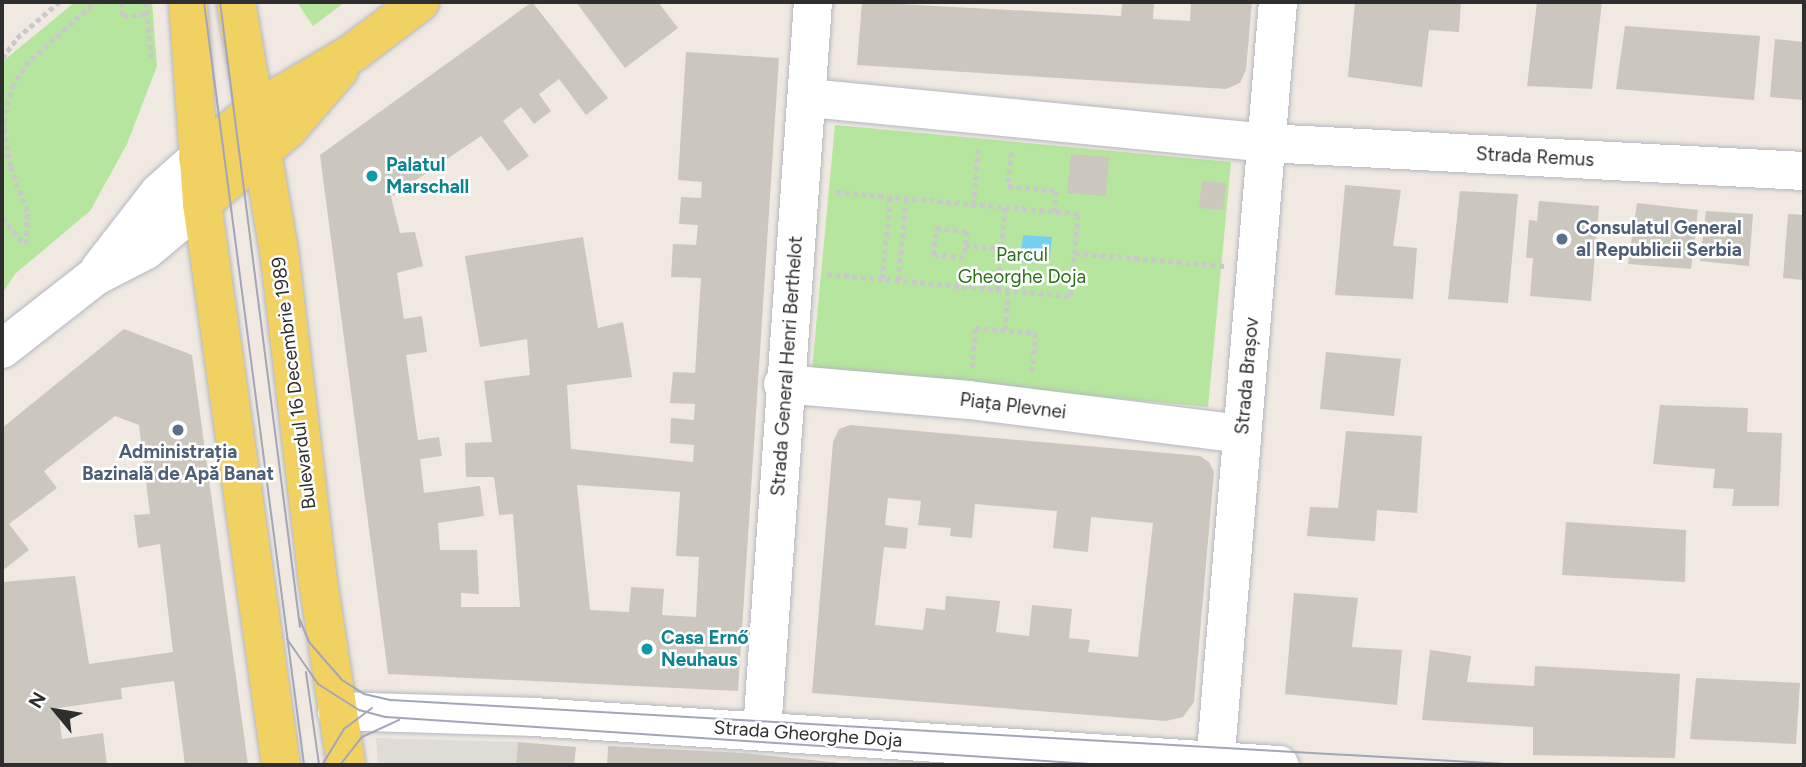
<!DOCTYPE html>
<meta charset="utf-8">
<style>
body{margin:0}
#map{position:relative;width:1806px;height:767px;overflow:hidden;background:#efe9e1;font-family:Figtree,sans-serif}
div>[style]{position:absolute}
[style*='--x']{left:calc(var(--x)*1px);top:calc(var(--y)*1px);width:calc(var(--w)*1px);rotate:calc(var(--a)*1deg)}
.green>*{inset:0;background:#b6e59e}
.plaza>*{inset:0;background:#dfdcd8}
.water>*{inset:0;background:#75cff0}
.building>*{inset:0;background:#cbc7bf}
.path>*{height:4.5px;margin-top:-2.25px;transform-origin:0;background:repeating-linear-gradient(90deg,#c9c9c9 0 5px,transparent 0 8.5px)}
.roads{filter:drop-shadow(0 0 2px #b4b7c1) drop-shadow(0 0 2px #b4b7c1)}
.minor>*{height:38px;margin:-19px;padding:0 19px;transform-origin:19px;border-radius:19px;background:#fff}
.major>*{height:38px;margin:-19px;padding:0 19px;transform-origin:19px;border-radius:19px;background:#f2d163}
.tram>*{height:2px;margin:-1px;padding:0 1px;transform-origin:1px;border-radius:1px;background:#a3a6b8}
.dots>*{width:19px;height:19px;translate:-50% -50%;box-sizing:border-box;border:4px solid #fff;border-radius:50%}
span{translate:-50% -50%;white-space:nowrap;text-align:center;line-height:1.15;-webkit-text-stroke:5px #fff;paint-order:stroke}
.street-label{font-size:19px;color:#2e2e2e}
.culture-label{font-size:19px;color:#0d838f;font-weight:700}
.left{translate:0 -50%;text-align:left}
.service-label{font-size:19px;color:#4e5e75;font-weight:700}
.park-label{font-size:19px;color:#2c6e1b}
.frame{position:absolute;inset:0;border:4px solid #2e2e2e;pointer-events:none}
.north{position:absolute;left:21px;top:676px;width:70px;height:70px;-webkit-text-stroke:5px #fff;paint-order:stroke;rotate:300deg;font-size:19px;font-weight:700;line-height:28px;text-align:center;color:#2e2e2e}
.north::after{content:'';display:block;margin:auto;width:24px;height:32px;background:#2e2e2e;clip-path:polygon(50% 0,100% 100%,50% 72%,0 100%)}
</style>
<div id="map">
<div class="green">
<i style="clip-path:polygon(75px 2px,152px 2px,157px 66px,127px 144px,90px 211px,15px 274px,2px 294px,2px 62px)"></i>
<i style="clip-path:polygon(297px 2px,345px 2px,313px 26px)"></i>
<i style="clip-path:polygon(835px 125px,1231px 162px,1208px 407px,812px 370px)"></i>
</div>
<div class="plaza">
<i style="clip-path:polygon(376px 738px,518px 742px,516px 765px,378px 765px)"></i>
</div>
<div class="water">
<i style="clip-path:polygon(1023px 235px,1052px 237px,1049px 264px,1020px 262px)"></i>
</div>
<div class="building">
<i style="clip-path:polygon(evenodd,532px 2px,608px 98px,586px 115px,559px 79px,539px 94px,551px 111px,534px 124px,521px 107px,503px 121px,529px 156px,508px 171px,481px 136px,391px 197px,400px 233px,415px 232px,423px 266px,397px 273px,404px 319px,422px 316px,427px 352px,406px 355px,418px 440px,439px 437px,442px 456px,420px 459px,424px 493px,480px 486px,484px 516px,438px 523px,440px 550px,477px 550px,479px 594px,461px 593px,461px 607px,520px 607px,513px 514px,499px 515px,494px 477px,466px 477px,465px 443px,492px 442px,484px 381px,530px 375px,527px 339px,480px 347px,465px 256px,583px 237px,598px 328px,623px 322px,632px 377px,567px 385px,571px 449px,693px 462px,694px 445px,670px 443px,671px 418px,694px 420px,695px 404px,670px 403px,673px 372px,695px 373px,701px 278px,671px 277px,673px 244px,696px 245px,698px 225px,679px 224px,681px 197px,701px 198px,702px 182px,678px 180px,686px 52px,779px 58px,738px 691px,388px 674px,320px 155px,532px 2px,577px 485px,680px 492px,676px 556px,699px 557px,696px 617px,662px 615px,664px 589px,631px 587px,629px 612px,590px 610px,577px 485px)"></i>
<i style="clip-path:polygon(576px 2px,658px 2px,678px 28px,625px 68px)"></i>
<i style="clip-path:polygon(862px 2px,1121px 16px,1122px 2px,1154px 2px,1153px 19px,1190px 21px,1191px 2px,1252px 2px,1246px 70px,1240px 83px,1226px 89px,857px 65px)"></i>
<i style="clip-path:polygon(1355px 2px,1461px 2px,1459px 32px,1429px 30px,1422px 87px,1348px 77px)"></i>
<i style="clip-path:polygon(1537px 2px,1602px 2px,1592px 89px,1527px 86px)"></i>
<i style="clip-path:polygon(1625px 26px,1760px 36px,1754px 100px,1616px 89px)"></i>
<i style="clip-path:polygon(1775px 39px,1804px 42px,1804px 100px,1770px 97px)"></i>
<i style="clip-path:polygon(1071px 154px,1109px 157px,1106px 196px,1067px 193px)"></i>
<i style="clip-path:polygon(1202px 181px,1226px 183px,1223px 210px,1199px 208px)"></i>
<i style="clip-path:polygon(1345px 185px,1401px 190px,1393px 246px,1417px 248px,1413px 299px,1335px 295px)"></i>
<i style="clip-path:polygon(1460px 191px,1518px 194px,1508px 303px,1448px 299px)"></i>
<i style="clip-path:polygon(1539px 201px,1599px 206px,1591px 301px,1530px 296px,1533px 258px,1526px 258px,1529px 220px,1537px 221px)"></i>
<i style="clip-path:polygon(1637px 203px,1698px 210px,1691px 269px,1628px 264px)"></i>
<i style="clip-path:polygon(1706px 211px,1753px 214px,1749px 266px,1700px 261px)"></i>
<i style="clip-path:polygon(1788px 214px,1804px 215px,1804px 280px,1783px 278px)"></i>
<i style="clip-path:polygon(124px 329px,192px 355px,248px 765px,185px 765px,174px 681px,121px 688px,122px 699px,58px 708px,62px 739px,103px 733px,107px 765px,2px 765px,2px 582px,75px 576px,89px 664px,173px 652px,160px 544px,138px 548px,134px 515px,150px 514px,139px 425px,115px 416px,44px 471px,57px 488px,9px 524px,29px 550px,2px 571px,2px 428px)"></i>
<i style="clip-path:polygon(1326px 352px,1401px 359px,1394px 416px,1320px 409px)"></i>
<i style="clip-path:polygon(1660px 405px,1748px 408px,1747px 432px,1782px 433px,1779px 506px,1732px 506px,1734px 489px,1713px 488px,1715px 469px,1653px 464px)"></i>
<i style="clip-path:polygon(evenodd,850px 425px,1200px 456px,1209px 462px,1214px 472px,1194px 702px,1183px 717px,1166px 721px,812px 693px,833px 442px,839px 429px,850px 425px,888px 498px,921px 501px,918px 525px,951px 528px,950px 536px,959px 537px,972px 538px,975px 504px,1057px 511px,1053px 548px,1088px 552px,1091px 517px,1153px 523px,1138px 657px,1088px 652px,1090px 640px,1069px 638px,1072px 609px,1032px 605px,1029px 636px,996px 632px,1000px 601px,946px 596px,945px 610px,926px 608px,923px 630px,875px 625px,884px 547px,906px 549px,908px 528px,885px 525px,888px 498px)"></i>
<i style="clip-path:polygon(1346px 431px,1422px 436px,1417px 513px,1377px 510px,1375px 541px,1307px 536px,1310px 507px,1338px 508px)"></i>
<i style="clip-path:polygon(1566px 522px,1686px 530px,1685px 582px,1562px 575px)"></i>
<i style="clip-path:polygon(1294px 593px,1358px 598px,1352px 647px,1402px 650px,1397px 705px,1285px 694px)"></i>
<i style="clip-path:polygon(1430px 650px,1471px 656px,1467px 682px,1534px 686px,1535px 666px,1680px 674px,1675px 758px,1533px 755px,1533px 727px,1422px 720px)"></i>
<i style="clip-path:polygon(1696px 678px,1800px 683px,1796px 744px,1690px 739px)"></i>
<i style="clip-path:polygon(518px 742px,576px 747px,574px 765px,516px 765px)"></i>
<i style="clip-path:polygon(608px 746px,743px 753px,861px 765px,607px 765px)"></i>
</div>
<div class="path">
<i style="--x:122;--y:2;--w:14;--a:86"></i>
<i style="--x:123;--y:16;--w:24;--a:-5"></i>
<i style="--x:146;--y:2;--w:60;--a:84.3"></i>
<i style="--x:2;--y:58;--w:25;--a:-53"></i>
<i style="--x:17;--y:38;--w:55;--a:-40.6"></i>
<i style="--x:1012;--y:152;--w:34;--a:97"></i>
<i style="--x:1008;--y:186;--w:48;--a:5.9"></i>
<i style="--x:1056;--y:191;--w:21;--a:93"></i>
<i style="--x:973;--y:205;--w:55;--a:-84.8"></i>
<i style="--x:2;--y:218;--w:35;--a:49"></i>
<i style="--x:936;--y:228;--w:31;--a:6"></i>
<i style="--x:967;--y:231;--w:27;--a:96"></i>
<i style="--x:964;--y:258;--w:31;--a:-174"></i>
<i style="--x:933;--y:255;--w:27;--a:-84"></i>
<i style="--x:26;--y:244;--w:33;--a:-88"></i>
<i style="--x:27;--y:211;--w:47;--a:-111.1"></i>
<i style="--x:10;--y:167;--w:46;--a:-98.8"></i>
<i style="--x:3;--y:122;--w:36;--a:-76"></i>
<i style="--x:12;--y:87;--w:26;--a:-59"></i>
<i style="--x:25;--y:65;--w:94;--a:-42"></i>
<i style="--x:965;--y:245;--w:36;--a:5"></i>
<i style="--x:1075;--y:253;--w:150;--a:5"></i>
<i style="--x:827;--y:274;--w:244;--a:5.2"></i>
<i style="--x:1070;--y:296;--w:82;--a:-84.4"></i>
<i style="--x:1078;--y:214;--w:246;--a:-174.9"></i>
<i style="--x:882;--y:279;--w:82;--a:-84.4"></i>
<i style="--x:898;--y:280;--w:81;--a:-84.4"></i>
<i style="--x:997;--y:289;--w:82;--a:-84.4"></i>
<i style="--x:1005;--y:330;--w:39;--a:-86"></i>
<i style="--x:972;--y:368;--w:40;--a:-85.7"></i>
<i style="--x:975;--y:328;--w:61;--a:4.7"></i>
<i style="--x:1036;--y:333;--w:41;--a:95.6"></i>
</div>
<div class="roads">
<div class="minor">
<i style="--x:809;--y:98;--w:459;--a:5.6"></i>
<i style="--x:1266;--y:143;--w:539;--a:2.98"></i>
<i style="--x:100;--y:269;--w:96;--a:-52.2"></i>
<i style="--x:159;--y:193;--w:52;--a:-41.9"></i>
<i style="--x:2;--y:349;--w:117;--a:-38"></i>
<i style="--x:94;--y:277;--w:59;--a:-27.4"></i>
<i style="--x:146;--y:250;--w:73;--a:-40"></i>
<i style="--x:783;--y:384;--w:187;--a:4.9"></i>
<i style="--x:969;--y:400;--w:275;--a:7.1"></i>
<i style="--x:337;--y:711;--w:197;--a:1.7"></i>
<i style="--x:534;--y:717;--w:747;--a:3.69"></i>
<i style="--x:762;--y:731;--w:731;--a:-86"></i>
<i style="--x:1215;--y:765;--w:766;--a:-85.28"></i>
</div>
<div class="major">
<i style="--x:188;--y:2;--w:201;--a:86"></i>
<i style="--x:202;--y:203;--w:568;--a:82"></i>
<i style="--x:236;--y:2;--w:252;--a:80.2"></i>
<i style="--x:279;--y:250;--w:333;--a:83.3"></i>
<i style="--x:318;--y:581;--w:186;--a:81.3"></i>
<i style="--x:198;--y:158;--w:73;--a:-40"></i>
<i style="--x:254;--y:111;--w:116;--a:-30.5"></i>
<i style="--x:354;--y:52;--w:83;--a:-37.1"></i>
<i style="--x:202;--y:203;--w:112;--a:-40.7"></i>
<i style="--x:287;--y:130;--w:79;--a:-49.1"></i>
</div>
</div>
<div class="tram">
<i style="--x:204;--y:2;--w:770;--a:82.53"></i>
<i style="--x:220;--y:2;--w:630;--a:82.71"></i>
<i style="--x:299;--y:618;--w:26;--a:67"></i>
<i style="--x:309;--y:642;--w:50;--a:49"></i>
<i style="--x:342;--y:680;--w:26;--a:32"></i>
<i style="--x:364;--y:694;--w:28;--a:13"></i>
<i style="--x:391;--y:700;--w:1134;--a:3.29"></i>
<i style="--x:287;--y:639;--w:55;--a:55.4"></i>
<i style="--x:318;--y:684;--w:49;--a:32.4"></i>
<i style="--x:359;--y:710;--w:28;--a:15"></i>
<i style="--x:386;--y:717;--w:721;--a:3.82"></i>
<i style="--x:306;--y:672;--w:94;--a:82"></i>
<i style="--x:322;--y:765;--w:42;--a:-58.6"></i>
<i style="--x:344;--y:729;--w:35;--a:-37"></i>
<i style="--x:340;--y:765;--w:36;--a:-52"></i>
<i style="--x:362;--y:737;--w:41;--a:-24.7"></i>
</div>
<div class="dots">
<i style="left:372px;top:176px;background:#0f9aa8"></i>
<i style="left:1562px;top:239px;background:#5c6f8a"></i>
<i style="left:178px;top:430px;background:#5c6f8a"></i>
<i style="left:647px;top:649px;background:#0f9aa8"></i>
</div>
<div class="street-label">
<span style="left:1535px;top:157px;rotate:3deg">Strada Remus</span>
<span style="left:787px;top:366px;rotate:-86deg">Strada General Henri Berthelot</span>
<span style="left:1247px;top:376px;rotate:-85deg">Strada Brașov</span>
<span style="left:294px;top:383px;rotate:-97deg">Bulevardul 16 Decembrie 1989</span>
<span style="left:1013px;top:406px;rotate:7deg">Piața Plevnei</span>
<span style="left:808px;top:734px;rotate:4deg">Strada Gheorghe Doja</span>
</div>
<div class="culture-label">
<span class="left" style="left:386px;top:176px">Palatul<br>Marschall</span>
<span class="left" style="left:661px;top:649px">Casa Ernő<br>Neuhaus</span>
</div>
<div class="service-label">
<span class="left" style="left:1576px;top:239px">Consulatul General<br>al Republicii Serbia</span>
<span style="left:178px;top:463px">Administrația<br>Bazinală de Apă Banat</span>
</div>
<div class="park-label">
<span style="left:1022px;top:266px">Parcul<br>Gheorghe Doja</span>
</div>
<div class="frame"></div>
<div class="north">N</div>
</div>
